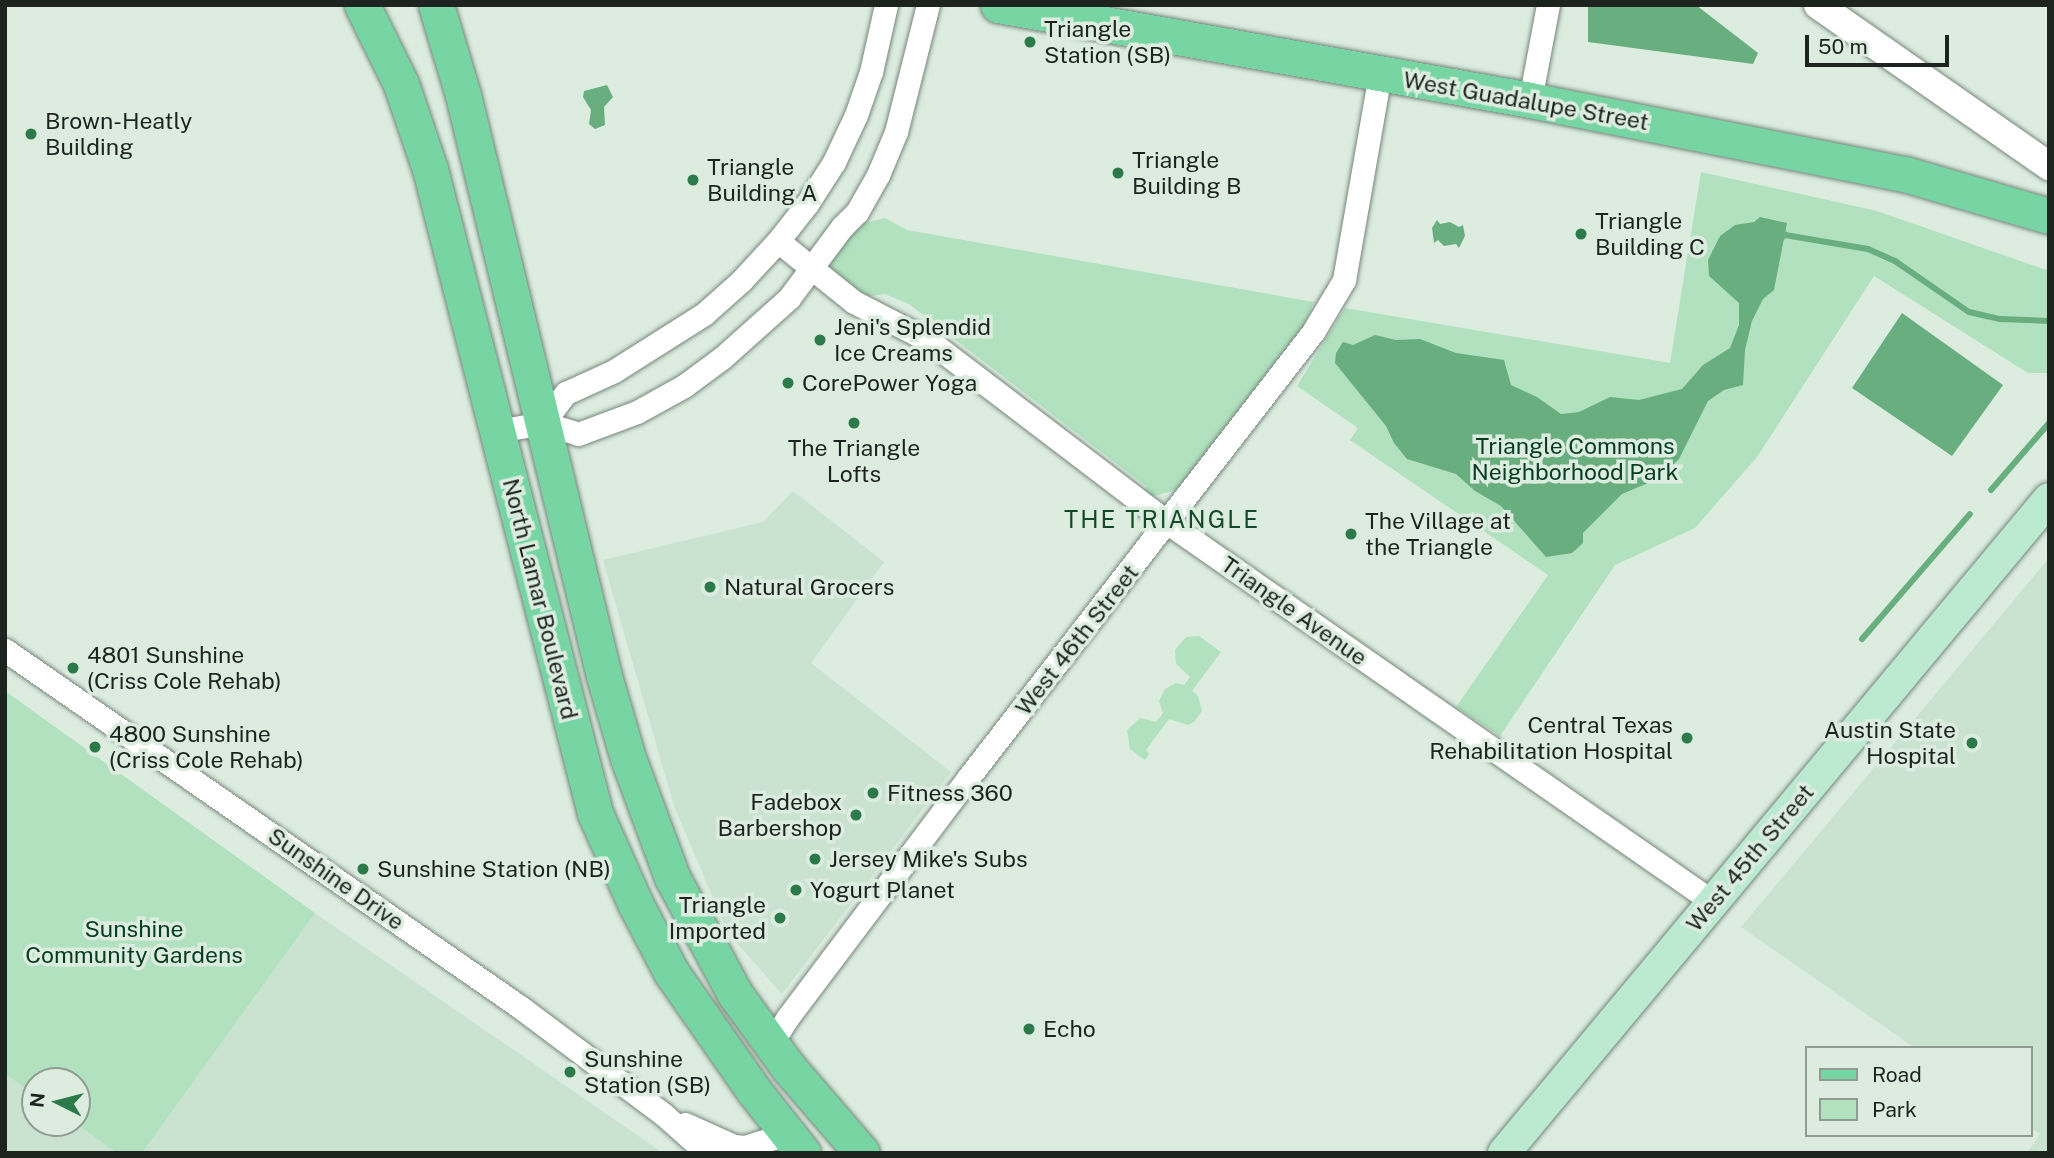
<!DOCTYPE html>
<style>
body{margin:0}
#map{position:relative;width:2054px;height:1158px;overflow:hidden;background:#dcede0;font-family:"Public Sans",sans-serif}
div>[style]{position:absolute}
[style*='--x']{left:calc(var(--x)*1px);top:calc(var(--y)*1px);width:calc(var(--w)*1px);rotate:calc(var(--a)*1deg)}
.built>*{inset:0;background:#cae2d0}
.green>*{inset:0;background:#b1e1bf}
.water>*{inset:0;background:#69ae7f}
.stream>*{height:6px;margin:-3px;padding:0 3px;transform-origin:3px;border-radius:3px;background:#69ae7f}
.roads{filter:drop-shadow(0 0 2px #77867b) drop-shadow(0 0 2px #77867b)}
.minor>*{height:23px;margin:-11.5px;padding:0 11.5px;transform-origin:11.5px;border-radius:11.5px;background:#fff}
.tertiary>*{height:28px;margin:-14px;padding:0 14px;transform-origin:14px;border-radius:14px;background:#fff}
.secondary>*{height:32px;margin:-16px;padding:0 16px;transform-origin:16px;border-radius:16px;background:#bbead1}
.primary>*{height:35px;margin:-17.5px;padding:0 17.5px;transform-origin:17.5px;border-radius:17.5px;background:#77d5a4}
.dots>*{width:19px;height:19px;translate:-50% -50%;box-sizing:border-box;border:4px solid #dcede0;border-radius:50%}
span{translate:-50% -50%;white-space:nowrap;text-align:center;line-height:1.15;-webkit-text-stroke:7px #dcede0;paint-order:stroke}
.poi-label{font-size:23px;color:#1d231e}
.left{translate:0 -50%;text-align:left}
.right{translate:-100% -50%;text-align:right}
.street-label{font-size:23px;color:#1d231e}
.park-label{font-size:23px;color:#053d1f}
.neighbourhood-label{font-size:24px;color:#134a29;letter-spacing:2px}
.frame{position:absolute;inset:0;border:7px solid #1d231e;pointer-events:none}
.legend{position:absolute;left:1805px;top:1046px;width:228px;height:91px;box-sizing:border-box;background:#dcede0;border:2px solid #909c92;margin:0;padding:9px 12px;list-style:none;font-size:21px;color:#1d231e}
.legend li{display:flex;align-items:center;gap:14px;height:35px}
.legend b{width:35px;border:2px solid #909c92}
.north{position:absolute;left:21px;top:1067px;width:70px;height:70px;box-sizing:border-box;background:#dcede0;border:2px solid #909c92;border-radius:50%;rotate:276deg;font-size:19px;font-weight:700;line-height:28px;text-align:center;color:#1d231e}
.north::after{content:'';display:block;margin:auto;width:24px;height:32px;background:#2c7a4a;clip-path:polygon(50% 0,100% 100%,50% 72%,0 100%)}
.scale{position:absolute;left:1805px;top:35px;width:144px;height:32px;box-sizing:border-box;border:4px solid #1d231e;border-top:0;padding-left:9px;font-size:21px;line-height:24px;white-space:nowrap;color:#1d231e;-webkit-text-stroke:5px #dcede0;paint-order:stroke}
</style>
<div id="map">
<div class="built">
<i style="clip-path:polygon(793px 491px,884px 562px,811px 663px,951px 772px,782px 994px,728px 933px,674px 806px,603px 560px,763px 522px)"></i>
<i style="clip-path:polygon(2049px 558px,2049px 1153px,2027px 1153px,2040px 1134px,2031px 1128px,2031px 1048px,1915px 1048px,1741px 927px)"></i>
<i style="clip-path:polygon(315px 913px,663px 1153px,142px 1153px)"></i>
<i style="clip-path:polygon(5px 1074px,35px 1095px,35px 1123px,75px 1123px,117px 1153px,5px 1153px)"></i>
</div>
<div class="green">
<i style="clip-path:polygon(1701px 172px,1877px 211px,2049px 271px,2049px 373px,2028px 373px,1874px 276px,1757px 457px,1695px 528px,1615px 565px,1500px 736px,1456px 707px,1548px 575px,1350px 440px,1358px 428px,1297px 386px,1345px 308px,1670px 363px)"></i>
<i style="clip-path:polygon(885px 218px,907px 230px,1314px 302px,1303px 328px,1180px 489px,1150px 497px,1144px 491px,1147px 487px,909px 304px,885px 294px,864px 297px,826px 266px,856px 225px)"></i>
<i style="clip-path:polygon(1199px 636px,1221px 652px,1192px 691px,1198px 696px,1202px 711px,1194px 722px,1188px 725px,1169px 719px,1146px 750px,1149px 754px,1145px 760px,1130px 749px,1127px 730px,1140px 718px,1156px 722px,1163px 713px,1159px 701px,1165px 689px,1176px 683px,1184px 685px,1190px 677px,1176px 664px,1175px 650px,1186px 637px)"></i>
<i style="clip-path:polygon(5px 691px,315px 913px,142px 1153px,117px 1153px,75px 1123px,77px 1081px,35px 1081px,35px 1095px,5px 1074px)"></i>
</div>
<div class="water">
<i style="clip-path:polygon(1588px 5px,1696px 5px,1758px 53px,1753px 64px,1588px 42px)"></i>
<i style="clip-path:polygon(607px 85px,613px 97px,604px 107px,605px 125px,595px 129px,589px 124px,591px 110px,583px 97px,584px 91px)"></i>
<i style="clip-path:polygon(1760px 217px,1787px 223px,1774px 290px,1763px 299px,1752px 321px,1745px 350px,1743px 385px,1724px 390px,1708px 401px,1679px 459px,1660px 478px,1622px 494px,1583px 533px,1583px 543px,1572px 553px,1546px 557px,1501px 506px,1475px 491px,1456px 474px,1407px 459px,1394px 443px,1386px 426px,1335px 363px,1336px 353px,1343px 342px,1353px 345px,1375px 335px,1396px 340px,1420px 339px,1456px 353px,1504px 360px,1511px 385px,1537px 397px,1561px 414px,1579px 412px,1610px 397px,1639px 400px,1682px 389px,1703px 365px,1730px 348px,1739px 325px,1739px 303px,1709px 276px,1708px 260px,1720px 236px,1735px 225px,1754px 222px)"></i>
<i style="clip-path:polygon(1437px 220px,1440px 224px,1450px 222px,1459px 227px,1463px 225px,1465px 236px,1459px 248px,1456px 244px,1444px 246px,1438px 240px,1434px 243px,1432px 228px)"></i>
<i style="clip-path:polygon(1902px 313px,2003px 385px,1952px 456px,1852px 388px)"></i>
</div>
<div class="stream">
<i style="--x:1778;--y:240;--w:9;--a:-36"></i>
<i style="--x:1785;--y:235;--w:84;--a:9.6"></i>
<i style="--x:1868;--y:249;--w:30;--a:24"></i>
<i style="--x:1895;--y:261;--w:90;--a:34.6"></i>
<i style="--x:1969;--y:312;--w:32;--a:13"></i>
<i style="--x:2000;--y:319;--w:49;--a:2.3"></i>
<i style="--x:1991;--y:490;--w:89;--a:-49.1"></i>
<i style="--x:1862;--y:639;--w:165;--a:-49.2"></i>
</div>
<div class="roads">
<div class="minor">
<i style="--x:1530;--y:100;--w:97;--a:-79.3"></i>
<i style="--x:778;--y:241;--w:97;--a:38.8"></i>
<i style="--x:854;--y:302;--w:83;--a:27.2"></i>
<i style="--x:928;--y:340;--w:302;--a:37.3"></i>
<i style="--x:1168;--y:523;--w:664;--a:34.82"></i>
<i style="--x:543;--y:423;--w:38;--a:-53"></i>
<i style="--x:566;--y:393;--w:53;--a:-24.6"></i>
<i style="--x:614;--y:371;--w:107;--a:-32.3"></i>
<i style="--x:704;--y:314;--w:50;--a:-41.7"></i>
<i style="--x:741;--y:281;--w:54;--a:-47.2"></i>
<i style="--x:778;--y:241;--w:47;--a:-51.9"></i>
<i style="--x:807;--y:204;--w:50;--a:-57.3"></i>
<i style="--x:834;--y:162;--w:52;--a:-64.9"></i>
<i style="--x:856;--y:115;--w:46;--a:-70.8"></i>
<i style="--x:871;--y:72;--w:69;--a:-77.4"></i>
<i style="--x:498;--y:431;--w:46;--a:-10.1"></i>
<i style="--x:543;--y:423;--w:37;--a:17"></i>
<i style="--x:578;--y:434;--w:63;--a:-20.4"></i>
<i style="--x:637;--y:412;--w:54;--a:-29"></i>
<i style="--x:684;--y:386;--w:47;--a:-36.4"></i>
<i style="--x:722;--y:358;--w:90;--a:-41.8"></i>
<i style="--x:789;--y:298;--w:89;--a:-53.3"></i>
<i style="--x:842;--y:227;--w:21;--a:-45"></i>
<i style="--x:857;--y:212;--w:43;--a:-60.4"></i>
<i style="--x:878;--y:175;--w:47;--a:-67.3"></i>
<i style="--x:896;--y:132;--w:131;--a:-75.9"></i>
<i style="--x:5;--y:650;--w:627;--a:34.73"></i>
<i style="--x:520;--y:1007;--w:179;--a:36.8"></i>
<i style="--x:663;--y:1114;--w:59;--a:41.6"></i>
<i style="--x:771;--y:1044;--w:32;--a:-58"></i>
<i style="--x:788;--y:1017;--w:299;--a:-53"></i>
<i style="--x:968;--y:778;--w:564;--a:-52.28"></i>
<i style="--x:1313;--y:332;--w:61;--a:-59.2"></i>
<i style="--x:1344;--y:280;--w:209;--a:-80.1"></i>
<i style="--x:685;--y:1124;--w:54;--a:24.2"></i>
<i style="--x:734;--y:1146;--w:11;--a:5"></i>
<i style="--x:745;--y:1147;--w:43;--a:-17.6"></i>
</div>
<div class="tertiary">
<i style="--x:1818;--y:5;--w:282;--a:34.9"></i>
</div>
<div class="secondary">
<i style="--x:1504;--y:1153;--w:851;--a:-50.19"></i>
</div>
<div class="primary">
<i style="--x:362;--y:5;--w:88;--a:63.7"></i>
<i style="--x:401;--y:84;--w:90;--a:71.2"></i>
<i style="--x:430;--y:169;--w:665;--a:75.63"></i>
<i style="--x:595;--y:813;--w:98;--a:66"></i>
<i style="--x:635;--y:903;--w:78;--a:62.4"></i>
<i style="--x:671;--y:972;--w:145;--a:55.1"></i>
<i style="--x:754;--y:1091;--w:79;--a:51.7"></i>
<i style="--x:436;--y:5;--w:94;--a:73.3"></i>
<i style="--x:463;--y:95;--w:598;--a:76.36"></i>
<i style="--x:604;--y:676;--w:85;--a:73.7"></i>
<i style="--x:628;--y:758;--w:95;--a:69.7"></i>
<i style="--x:661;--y:847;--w:32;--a:70"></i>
<i style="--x:672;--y:877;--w:133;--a:61.7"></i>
<i style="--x:735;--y:994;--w:90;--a:54"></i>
<i style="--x:788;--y:1067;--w:113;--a:49.3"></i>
<i style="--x:998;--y:5;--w:540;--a:10.12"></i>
<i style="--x:1530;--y:100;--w:382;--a:11.2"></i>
<i style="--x:1905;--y:174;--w:150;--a:16.3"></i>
</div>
</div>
<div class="dots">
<i style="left:1030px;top:42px;background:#2c7a4a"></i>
<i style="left:31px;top:134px;background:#2c7a4a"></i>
<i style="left:1118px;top:173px;background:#2c7a4a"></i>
<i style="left:693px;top:180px;background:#2c7a4a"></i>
<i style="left:1581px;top:234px;background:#2c7a4a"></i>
<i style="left:820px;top:340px;background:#2c7a4a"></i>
<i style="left:788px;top:383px;background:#2c7a4a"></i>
<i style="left:854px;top:423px;background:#2c7a4a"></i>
<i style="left:1351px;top:534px;background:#2c7a4a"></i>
<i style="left:710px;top:587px;background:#2c7a4a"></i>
<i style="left:73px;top:668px;background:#2c7a4a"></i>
<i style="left:1687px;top:738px;background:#2c7a4a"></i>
<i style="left:1972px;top:743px;background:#2c7a4a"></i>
<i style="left:95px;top:747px;background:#2c7a4a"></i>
<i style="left:873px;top:793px;background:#2c7a4a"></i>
<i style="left:856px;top:815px;background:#2c7a4a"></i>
<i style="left:815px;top:859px;background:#2c7a4a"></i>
<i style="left:363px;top:869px;background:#2c7a4a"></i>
<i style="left:796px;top:890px;background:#2c7a4a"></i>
<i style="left:780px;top:918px;background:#2c7a4a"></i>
<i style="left:1029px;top:1029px;background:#2c7a4a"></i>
<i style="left:570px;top:1072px;background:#2c7a4a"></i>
</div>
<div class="poi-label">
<span class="left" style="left:1044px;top:42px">Triangle<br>Station (SB)</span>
<span class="left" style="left:45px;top:134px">Brown-Heatly<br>Building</span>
<span class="left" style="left:1132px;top:173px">Triangle<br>Building B</span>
<span class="left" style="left:707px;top:180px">Triangle<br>Building A</span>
<span class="left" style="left:1595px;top:234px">Triangle<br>Building C</span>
<span class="left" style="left:834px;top:340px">Jeni's Splendid<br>Ice Creams</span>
<span class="left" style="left:802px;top:383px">CorePower Yoga</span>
<span style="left:854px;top:461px">The Triangle<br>Lofts</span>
<span class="left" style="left:1365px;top:534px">The Village at<br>the Triangle</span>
<span class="left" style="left:724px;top:587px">Natural Grocers</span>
<span class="left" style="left:87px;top:668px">4801 Sunshine<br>(Criss Cole Rehab)</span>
<span class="right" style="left:1673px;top:738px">Central Texas<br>Rehabilitation Hospital</span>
<span class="right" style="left:1956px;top:743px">Austin State<br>Hospital</span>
<span class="left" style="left:109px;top:747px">4800 Sunshine<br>(Criss Cole Rehab)</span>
<span class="left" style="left:887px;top:793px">Fitness 360</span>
<span class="right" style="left:842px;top:815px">Fadebox<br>Barbershop</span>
<span class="left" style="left:829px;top:859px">Jersey Mike's Subs</span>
<span class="left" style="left:377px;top:869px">Sunshine Station (NB)</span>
<span class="left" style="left:810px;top:890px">Yogurt Planet</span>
<span class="right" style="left:766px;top:918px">Triangle<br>Imported</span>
<span class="left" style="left:1043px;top:1029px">Echo</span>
<span class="left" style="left:584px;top:1072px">Sunshine<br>Station (SB)</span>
</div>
<div class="street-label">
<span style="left:1526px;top:101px;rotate:10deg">West Guadalupe Street</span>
<span style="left:540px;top:599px;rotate:76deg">North Lamar Boulevard</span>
<span style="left:1294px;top:611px;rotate:35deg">Triangle Avenue</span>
<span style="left:1077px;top:640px;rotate:-52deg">West 46th Street</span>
<span style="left:1750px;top:858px;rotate:-50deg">West 45th Street</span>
<span style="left:336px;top:879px;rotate:35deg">Sunshine Drive</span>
</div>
<div class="park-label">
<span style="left:1575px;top:459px">Triangle Commons<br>Neighborhood Park</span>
<span style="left:134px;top:942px">Sunshine<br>Community Gardens</span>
</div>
<div class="neighbourhood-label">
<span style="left:1162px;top:520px">THE TRIANGLE</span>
</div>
<div class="frame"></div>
<ul class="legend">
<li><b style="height:9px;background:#77d5a4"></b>Road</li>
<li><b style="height:19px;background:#b1e1bf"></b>Park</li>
</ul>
<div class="north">N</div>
<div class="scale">50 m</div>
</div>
